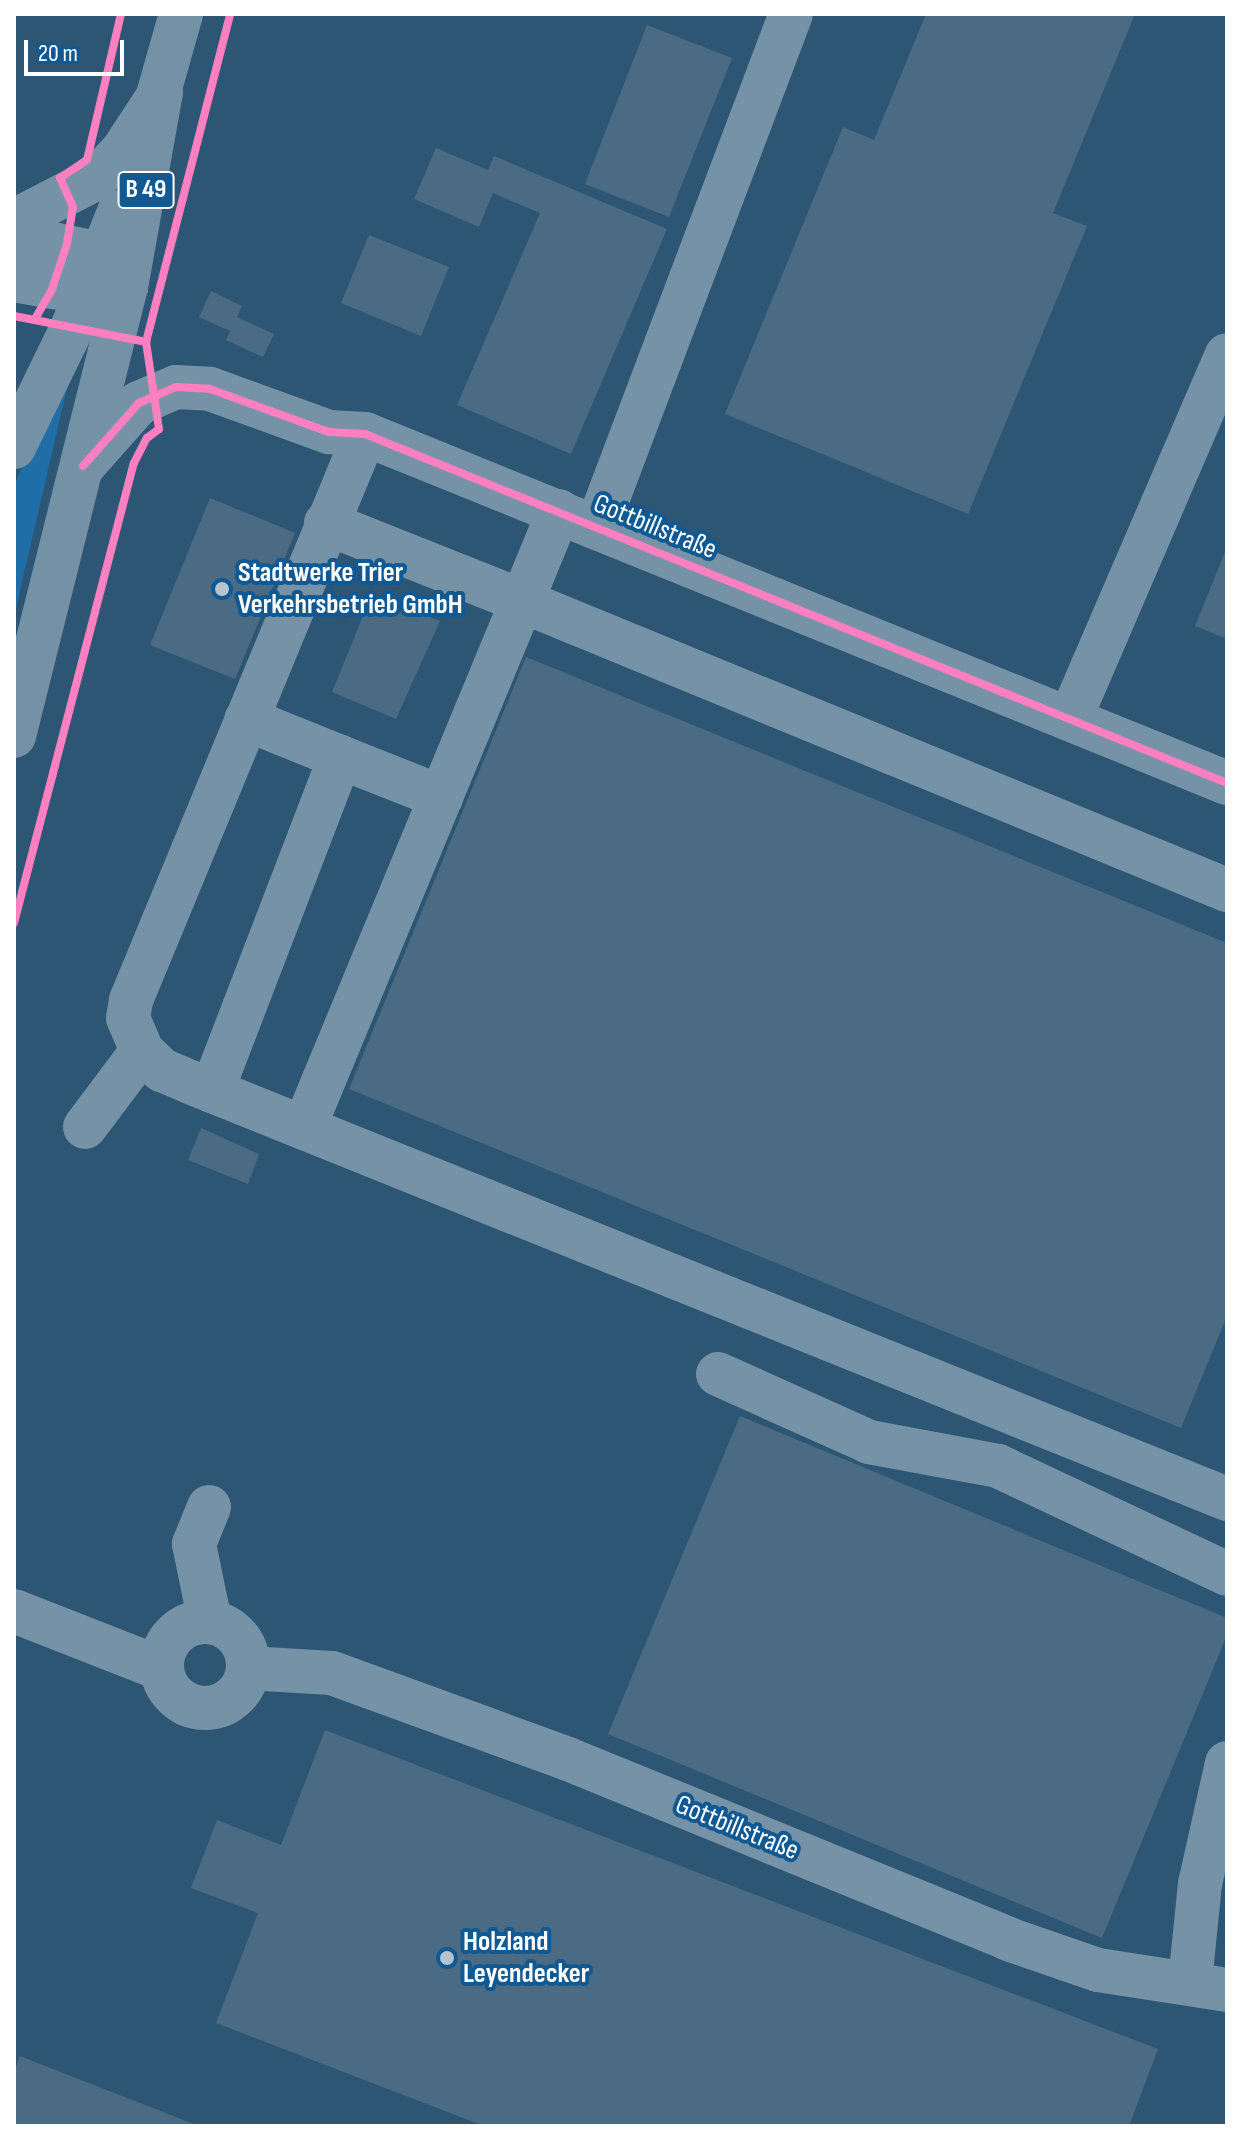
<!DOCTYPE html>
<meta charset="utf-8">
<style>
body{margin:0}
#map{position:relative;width:1241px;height:2140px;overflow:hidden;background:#2d5675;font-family:"Sofia Sans Condensed",sans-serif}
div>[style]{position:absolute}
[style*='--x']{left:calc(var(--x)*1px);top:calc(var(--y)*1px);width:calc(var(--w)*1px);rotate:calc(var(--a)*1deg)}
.green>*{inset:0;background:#206ea8}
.building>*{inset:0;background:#4b6b84}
.minor>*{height:44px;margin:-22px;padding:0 22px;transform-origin:22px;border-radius:22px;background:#7592a7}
.minor>.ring{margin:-22px;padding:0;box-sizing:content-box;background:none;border:44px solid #7592a7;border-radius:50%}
.major>*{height:44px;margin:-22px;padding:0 22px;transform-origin:22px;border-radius:22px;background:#7491a6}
.cycleway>*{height:8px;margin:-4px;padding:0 4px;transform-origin:4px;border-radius:4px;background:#ff80c0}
.dots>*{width:22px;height:22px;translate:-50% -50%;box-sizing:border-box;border:4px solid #105992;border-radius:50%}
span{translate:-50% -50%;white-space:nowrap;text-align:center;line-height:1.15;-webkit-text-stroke:8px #105992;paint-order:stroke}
.shield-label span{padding:2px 6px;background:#105992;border:2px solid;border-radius:6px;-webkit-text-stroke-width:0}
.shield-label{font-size:26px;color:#fff;font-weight:700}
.street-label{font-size:28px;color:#fff}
.poi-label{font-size:28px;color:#fff;font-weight:700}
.left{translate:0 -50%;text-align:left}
.frame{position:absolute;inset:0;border:16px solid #fff;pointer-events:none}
.scale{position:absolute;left:24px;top:40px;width:100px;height:36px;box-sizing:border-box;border:4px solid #fff;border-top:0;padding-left:10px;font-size:24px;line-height:28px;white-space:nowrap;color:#fff;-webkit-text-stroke:6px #105992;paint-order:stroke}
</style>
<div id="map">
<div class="green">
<i style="clip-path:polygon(63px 373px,70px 375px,14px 617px,14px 486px)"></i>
</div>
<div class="building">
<i style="clip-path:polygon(926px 14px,1135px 14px,1053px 213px,1087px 226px,968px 514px,725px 414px,843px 127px,874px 140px)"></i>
<i style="clip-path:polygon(647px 25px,732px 58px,669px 217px,585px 184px)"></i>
<i style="clip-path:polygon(436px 148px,488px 170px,494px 156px,667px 229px,571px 454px,457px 405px,540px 213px,493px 193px,479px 227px,414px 199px)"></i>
<i style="clip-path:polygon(369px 235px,449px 267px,421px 336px,341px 303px)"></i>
<i style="clip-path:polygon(211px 291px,242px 306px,237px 317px,274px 334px,263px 357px,226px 340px,230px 331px,199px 317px)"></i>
<i style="clip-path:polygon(210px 498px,295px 533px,235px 679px,150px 645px)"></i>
<i style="clip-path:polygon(1227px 547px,1227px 639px,1195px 626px)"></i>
<i style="clip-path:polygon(372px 594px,440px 621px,396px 719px,332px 692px)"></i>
<i style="clip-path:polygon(526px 657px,1227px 943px,1227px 1316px,1181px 1428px,349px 1089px)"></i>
<i style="clip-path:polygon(201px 1128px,259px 1154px,248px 1184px,188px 1160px)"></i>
<i style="clip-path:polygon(740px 1416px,1227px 1618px,1227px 1635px,1102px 1938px,608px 1734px)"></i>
<i style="clip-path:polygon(325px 1730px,1158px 2049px,1129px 2126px,484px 2126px,216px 2023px,258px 1913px,191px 1888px,217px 1820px,281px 1845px)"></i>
<i style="clip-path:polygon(20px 2056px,40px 2064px,199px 2126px,14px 2126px,14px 2071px)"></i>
</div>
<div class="minor">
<i style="--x:14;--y:221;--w:93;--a:-27.4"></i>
<i style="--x:97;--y:178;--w:38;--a:-47"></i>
<i style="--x:123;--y:150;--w:69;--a:-56.8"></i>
<i style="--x:14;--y:236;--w:79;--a:11.7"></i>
<i style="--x:91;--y:252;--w:22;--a:32"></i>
<i style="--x:110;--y:264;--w:28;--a:55"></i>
<i style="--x:126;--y:287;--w:39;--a:171"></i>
<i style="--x:87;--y:293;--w:74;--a:-169.9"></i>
<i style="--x:365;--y:434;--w:612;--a:112.46"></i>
<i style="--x:131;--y:1000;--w:18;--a:99"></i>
<i style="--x:128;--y:1018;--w:36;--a:67"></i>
<i style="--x:142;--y:1051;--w:28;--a:44"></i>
<i style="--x:162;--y:1070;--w:30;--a:23"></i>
<i style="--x:190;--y:1082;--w:1118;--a:21.91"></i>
<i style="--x:83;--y:466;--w:84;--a:-48.4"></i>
<i style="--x:139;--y:403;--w:40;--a:-23.4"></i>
<i style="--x:176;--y:387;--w:34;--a:3"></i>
<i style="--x:210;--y:389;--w:127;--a:19.9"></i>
<i style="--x:329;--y:432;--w:36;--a:3"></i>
<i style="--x:365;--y:434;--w:930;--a:22.04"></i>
<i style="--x:559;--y:511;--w:97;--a:112.3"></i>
<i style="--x:522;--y:601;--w:762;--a:22.29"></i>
<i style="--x:597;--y:527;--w:548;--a:-69.29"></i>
<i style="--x:1070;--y:719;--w:396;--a:-66.7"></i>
<i style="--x:340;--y:757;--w:109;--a:21.6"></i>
<i style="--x:212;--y:1091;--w:358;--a:-69"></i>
<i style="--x:340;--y:757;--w:101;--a:-158"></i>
<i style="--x:85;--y:1127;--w:95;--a:-53.1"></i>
<i style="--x:304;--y:1128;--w:570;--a:-67.53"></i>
<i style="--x:522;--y:601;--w:211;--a:-158.3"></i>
<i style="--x:718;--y:1374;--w:166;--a:24.2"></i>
<i style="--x:869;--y:1442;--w:131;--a:10.5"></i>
<i style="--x:998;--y:1466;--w:253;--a:25.2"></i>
<i style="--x:209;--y:1507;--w:40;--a:112"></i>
<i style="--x:194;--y:1544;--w:80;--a:78.4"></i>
<i style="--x:14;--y:1611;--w:159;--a:21.4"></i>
<i class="ring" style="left:162px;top:1622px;width:42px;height:42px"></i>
<i style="--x:248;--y:1668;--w:84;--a:3.4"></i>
<i style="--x:332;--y:1673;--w:251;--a:20"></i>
<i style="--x:568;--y:1759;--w:475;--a:22.2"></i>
<i style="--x:1008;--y:1939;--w:95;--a:19"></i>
<i style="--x:1098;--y:1970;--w:131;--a:8.8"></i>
<i style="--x:1190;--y:1982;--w:99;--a:-84.2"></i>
<i style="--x:1200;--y:1884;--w:124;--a:-77.4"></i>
</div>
<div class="major">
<i style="--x:151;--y:120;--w:110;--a:-74.2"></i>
<i style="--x:14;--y:447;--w:135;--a:-64"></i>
<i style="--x:73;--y:326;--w:123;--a:-68"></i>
<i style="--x:14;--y:736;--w:463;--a:-76"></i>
<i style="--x:126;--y:287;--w:198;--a:-79.8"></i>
</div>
<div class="cycleway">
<i style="--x:14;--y:316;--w:135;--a:11.1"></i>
<i style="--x:35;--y:319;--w:34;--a:-60"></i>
<i style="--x:52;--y:289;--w:47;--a:-71.6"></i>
<i style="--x:67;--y:244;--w:37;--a:-81"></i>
<i style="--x:73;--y:207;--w:32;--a:-114"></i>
<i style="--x:60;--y:178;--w:32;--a:-34"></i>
<i style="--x:87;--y:160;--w:150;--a:-76.9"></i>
<i style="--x:83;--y:466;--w:84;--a:-48.4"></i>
<i style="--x:139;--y:403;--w:40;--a:-23.4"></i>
<i style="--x:176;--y:387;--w:34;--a:3"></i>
<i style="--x:210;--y:389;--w:127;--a:19.9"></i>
<i style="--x:329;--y:432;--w:36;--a:3"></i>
<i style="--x:365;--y:434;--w:930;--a:22.04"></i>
<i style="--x:14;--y:923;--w:475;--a:-75.4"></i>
<i style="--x:134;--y:463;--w:28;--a:-63"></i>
<i style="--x:147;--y:438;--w:15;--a:-37"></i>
<i style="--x:159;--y:429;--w:88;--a:-98.5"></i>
<i style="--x:146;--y:342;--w:339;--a:-75.6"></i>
</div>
<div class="dots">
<i style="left:222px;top:589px;background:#b6c4cf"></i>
<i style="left:447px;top:1958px;background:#b6c4cf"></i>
</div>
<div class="shield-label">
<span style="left:146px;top:190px">B 49</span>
</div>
<div class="street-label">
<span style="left:655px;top:527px;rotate:22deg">Gottbillstraße</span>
<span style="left:737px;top:1828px;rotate:22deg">Gottbillstraße</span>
</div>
<div class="poi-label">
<span class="left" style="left:238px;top:589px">Stadtwerke Trier<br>Verkehrsbetrieb GmbH</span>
<span class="left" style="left:463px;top:1958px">Holzland<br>Leyendecker</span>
</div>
<div class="frame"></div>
<div class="scale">20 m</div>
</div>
